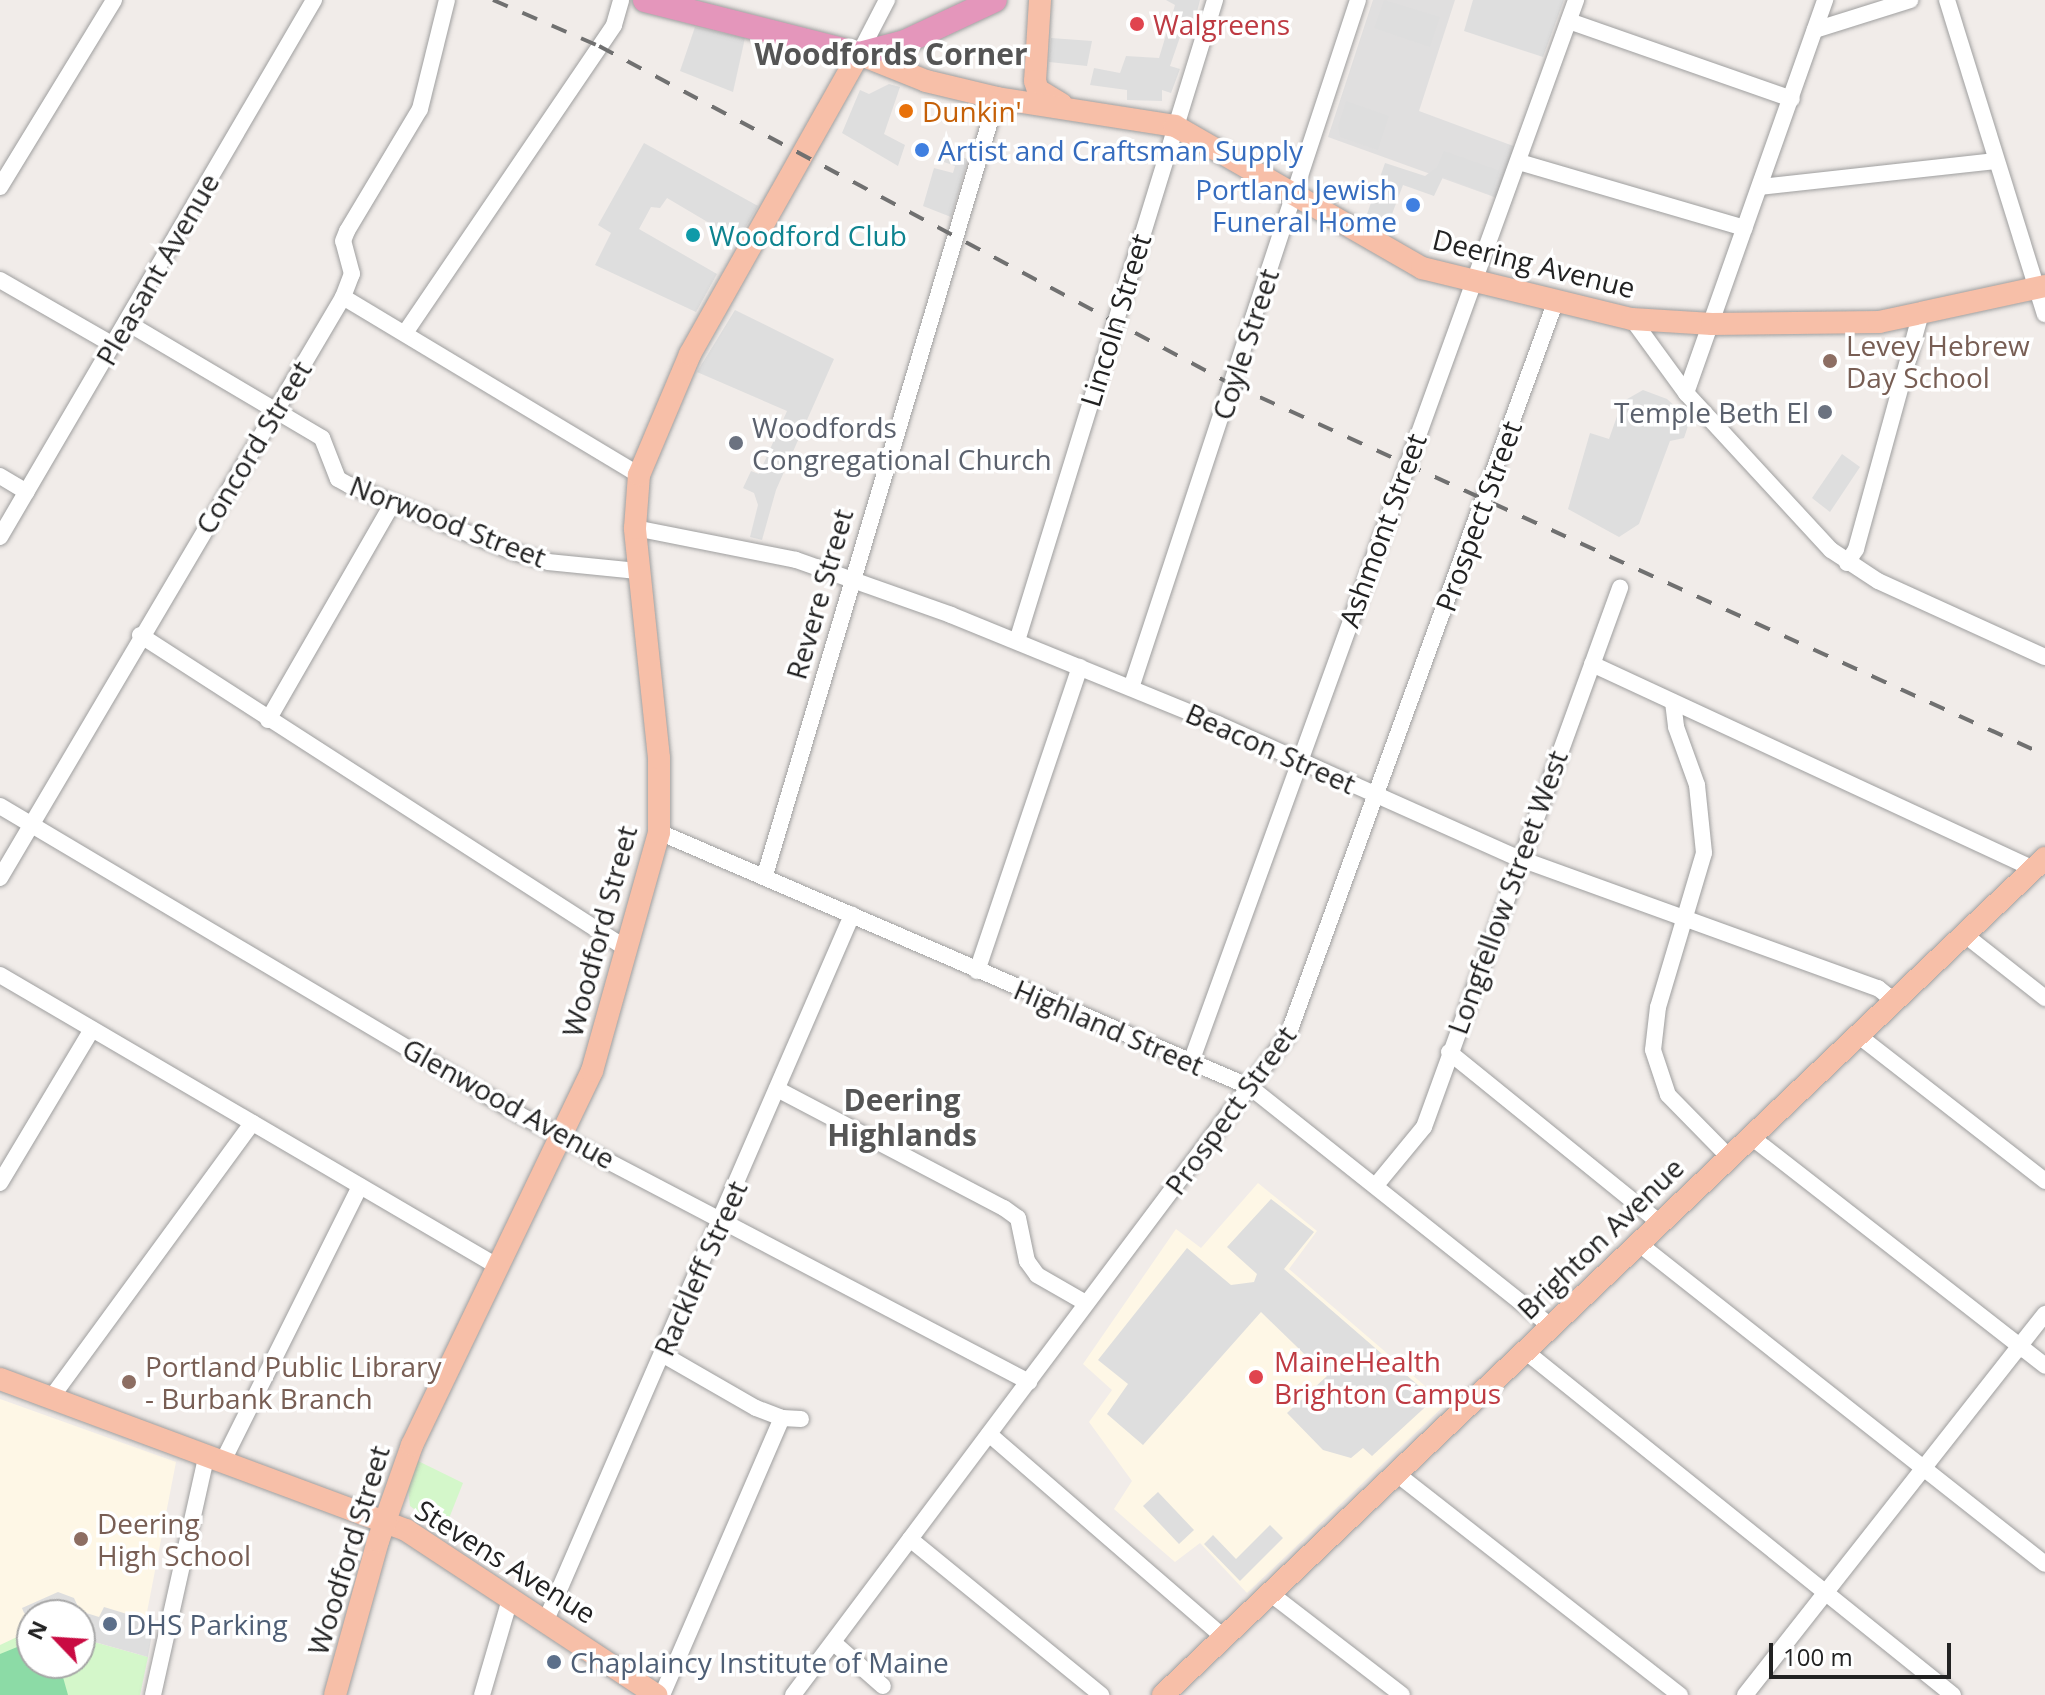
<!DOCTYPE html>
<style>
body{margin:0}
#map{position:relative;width:2045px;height:1695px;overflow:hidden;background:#f1ece9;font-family:"Open Sans",sans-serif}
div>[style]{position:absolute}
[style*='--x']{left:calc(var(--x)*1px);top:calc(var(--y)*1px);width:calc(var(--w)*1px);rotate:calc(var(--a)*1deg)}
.residential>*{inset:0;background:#e0dfdf}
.education>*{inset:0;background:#fef7e6}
.park>*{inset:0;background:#d4f7ca}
.pitch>*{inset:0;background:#8cdba6}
.parking>*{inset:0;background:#dedede}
.roads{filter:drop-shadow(0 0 2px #9f9f9f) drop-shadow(0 0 2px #9f9f9f)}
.minor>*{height:16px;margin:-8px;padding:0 8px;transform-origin:8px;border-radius:8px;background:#fff}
.major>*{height:22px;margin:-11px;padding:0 11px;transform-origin:11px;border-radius:11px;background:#f7bfa8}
.highway>*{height:24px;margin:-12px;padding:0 12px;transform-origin:12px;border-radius:12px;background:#e496bb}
.rail>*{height:4px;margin-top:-2px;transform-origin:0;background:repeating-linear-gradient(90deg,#707070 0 16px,transparent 0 32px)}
.dots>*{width:22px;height:22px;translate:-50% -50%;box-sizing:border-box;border:4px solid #fff;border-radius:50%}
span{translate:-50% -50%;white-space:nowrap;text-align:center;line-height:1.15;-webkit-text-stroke:7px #fff;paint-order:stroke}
.health-label{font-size:28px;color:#be3a42}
.left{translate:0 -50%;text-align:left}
.food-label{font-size:28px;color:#c56008}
.shop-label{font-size:28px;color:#366cbe}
.right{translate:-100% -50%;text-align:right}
.culture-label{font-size:28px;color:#0d838f}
.street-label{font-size:28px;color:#222}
.education-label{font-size:28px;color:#785e54}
.worship-label{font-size:28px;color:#5b616d}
.service-label{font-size:28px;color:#4e5e75}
.neighbourhood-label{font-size:30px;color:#555;font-weight:700}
.north{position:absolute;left:16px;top:1599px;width:80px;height:80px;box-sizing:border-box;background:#fff;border:2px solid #a7a7a7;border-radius:50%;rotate:295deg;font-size:22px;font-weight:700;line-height:32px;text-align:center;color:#222}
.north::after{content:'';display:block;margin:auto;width:28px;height:36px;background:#c90b42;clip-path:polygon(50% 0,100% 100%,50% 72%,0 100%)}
.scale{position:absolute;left:1769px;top:1643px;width:182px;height:36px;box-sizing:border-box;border:4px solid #222;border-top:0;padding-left:10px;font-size:24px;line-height:28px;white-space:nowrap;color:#222;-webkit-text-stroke:6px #fff;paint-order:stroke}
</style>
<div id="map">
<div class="residential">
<i style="clip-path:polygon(1373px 0,1455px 0,1419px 111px,1516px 147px,1497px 198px,1328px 137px)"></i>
</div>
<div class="education">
<i style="clip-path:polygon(1258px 1183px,1317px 1231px,1289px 1269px,1446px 1404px,1247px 1593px,1200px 1543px,1175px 1562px,1114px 1509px,1132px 1481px,1089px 1422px,1112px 1390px,1083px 1364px,1176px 1229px,1201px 1248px)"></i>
<i style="clip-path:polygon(evenodd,0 1399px,176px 1462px,131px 1695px,0 1695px,0 1399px,32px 1615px,80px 1615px,80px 1663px,32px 1663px,32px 1615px)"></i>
</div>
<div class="park">
<i style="clip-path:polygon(416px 1460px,463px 1483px,444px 1531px,410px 1506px,408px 1487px)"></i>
<i style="clip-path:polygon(32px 1630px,32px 1663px,80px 1663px,80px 1638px,148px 1657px,140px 1695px,0 1695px,0 1645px)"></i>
</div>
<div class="pitch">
<i style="clip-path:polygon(32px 1641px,32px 1663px,59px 1663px,68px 1695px,0 1695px,0 1654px)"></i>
</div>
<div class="parking">
<i style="clip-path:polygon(1166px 0,1200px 0,1190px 39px,1180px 37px,1170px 66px,1180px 69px,1171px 93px,1162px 90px,1162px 101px,1127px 100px,1127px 90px,1090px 85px,1094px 68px,1120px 73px,1126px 56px,1159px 58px,1175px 5px)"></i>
<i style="clip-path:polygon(1384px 0,1440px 17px,1430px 47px,1374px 28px)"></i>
<i style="clip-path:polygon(1473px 0,1564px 0,1543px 57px,1464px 31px)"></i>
<i style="clip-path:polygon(695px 27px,745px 38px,733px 92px,680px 71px)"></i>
<i style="clip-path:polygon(1051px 38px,1092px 41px,1087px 66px,1049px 62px)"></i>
<i style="clip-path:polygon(889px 84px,900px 87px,884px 134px,905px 145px,898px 166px,842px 133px,860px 90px,869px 94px)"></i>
<i style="clip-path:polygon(1346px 101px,1389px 116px,1378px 150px,1340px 137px,1338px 126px)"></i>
<i style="clip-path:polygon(644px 143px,758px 206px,738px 240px,667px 198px,660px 208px,651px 207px,639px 229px,717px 274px,696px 312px,595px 265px,611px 233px,598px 225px)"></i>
<i style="clip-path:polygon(1444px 151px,1500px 171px,1491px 195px,1443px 177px,1434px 196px,1403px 185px,1389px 222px,1367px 214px,1385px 163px,1425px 176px,1437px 167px)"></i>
<i style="clip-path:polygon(946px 153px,968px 159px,951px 217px,923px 206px,934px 168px,953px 173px,955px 166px,944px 162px)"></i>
<i style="clip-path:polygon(735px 310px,834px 359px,776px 490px,762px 540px,750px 537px,758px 505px,754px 493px,743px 488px,751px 471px,759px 474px,787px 411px,697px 372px)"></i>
<i style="clip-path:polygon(1643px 390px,1667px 399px,1690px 420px,1684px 438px,1670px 441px,1639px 524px,1619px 537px,1568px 509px,1590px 433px,1609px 439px,1622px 402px)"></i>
<i style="clip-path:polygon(1842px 454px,1860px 467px,1830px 512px,1812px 498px)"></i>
<i style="clip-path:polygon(1271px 1199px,1314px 1232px,1284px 1269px,1434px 1399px,1372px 1456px,1363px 1448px,1351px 1458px,1323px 1450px,1287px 1413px,1327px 1376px,1261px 1312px,1143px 1445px,1107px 1414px,1128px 1384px,1098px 1360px,1187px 1248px,1231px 1285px,1254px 1282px,1257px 1274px,1227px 1247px)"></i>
<i style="clip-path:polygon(1158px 1492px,1194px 1530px,1179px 1544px,1143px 1506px)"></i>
<i style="clip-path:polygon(1270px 1525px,1283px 1538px,1240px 1581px,1204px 1544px,1213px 1535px,1236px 1559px)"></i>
<i style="clip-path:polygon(58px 1592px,74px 1598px,80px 1611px,99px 1617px,104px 1607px,140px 1618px,138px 1630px,152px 1634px,148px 1657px,80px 1638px,80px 1615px,32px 1618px,24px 1613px,22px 1608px)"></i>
</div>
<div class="roads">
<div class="minor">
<i style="--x:1947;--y:0;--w:329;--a:72.7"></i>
<i style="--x:1569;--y:21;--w:236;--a:19.3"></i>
<i style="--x:1815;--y:30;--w:100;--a:-17.5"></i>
<i style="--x:859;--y:54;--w:61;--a:-62.6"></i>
<i style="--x:1519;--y:162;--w:235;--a:16.3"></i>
<i style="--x:0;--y:187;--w:219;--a:-58.6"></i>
<i style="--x:1760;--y:187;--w:236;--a:-6.3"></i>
<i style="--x:0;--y:280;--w:130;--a:29.9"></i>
<i style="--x:343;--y:297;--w:345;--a:31"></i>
<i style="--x:1632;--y:319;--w:92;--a:53.9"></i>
<i style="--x:1686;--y:393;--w:214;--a:47.3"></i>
<i style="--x:1831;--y:550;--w:56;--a:33.4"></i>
<i style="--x:1878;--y:581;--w:183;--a:24.5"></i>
<i style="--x:126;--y:322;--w:228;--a:30.6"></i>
<i style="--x:322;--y:438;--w:44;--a:68.7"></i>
<i style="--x:338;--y:479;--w:13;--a:29"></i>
<i style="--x:349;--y:485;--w:178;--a:22.1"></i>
<i style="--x:514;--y:552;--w:35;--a:16"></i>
<i style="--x:548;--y:562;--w:90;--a:5.7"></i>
<i style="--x:405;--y:333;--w:372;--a:-55.8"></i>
<i style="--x:614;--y:25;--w:26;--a:-74"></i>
<i style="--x:1686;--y:393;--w:417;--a:-70.5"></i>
<i style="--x:0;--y:476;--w:31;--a:31"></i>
<i style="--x:635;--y:528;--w:164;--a:11.2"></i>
<i style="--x:796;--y:560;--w:164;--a:19.5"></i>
<i style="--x:951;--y:615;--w:288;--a:22.2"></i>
<i style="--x:1218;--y:724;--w:329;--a:24.1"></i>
<i style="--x:1518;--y:858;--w:383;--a:19.9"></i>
<i style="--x:1878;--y:988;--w:22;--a:39"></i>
<i style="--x:0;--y:537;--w:622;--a:-59.68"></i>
<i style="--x:1847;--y:563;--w:17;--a:-57"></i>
<i style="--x:1856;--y:549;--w:242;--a:-74.6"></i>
<i style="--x:140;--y:635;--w:579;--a:32.81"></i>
<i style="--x:1017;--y:641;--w:671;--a:-72.83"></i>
<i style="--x:1592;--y:664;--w:487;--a:24.9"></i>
<i style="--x:1131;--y:688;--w:724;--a:-71.74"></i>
<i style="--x:1673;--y:702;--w:25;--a:83"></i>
<i style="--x:1676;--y:727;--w:62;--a:70.1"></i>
<i style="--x:1697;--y:785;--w:68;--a:84.1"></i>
<i style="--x:1704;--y:853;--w:161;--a:106.6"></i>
<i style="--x:1658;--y:1007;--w:43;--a:96.6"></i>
<i style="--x:1653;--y:1050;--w:47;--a:71.6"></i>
<i style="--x:1668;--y:1095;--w:86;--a:45.5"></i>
<i style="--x:268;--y:720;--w:250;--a:-60.1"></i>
<i style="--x:0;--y:806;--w:605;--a:30.72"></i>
<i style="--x:520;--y:1115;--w:575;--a:27.68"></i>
<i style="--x:659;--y:832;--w:644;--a:23.34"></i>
<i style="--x:1250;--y:1087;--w:384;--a:38.5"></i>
<i style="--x:765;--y:875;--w:811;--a:-73.38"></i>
<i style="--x:0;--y:878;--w:675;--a:-59.44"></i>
<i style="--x:343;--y:297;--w:25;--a:-69"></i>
<i style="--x:352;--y:274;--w:34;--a:-105"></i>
<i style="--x:343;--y:241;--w:11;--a:-68"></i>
<i style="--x:347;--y:231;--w:142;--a:-59.1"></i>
<i style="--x:420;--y:109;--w:112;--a:-76.1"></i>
<i style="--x:1965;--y:935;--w:102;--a:38.2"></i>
<i style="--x:977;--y:971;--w:321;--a:-71.3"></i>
<i style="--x:0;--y:975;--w:576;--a:30.35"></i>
<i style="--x:1859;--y:1036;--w:236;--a:37.9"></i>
<i style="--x:1449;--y:1052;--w:270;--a:39"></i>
<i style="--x:1191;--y:1062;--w:1130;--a:-70.07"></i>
<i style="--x:777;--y:1089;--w:256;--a:27.7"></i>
<i style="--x:1004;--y:1208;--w:17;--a:36"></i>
<i style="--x:1018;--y:1218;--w:44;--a:78.2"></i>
<i style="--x:1027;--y:1261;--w:17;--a:54"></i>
<i style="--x:1037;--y:1275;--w:54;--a:29.9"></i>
<i style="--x:1750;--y:1136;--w:374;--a:37.9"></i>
<i style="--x:0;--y:1183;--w:179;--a:-59.1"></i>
<i style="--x:1377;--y:1184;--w:74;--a:-50.5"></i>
<i style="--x:1424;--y:1127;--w:574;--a:-70.02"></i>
<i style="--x:1638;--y:1243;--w:518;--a:38.26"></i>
<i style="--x:1525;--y:1351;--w:549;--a:38.79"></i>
<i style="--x:662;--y:1354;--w:108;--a:29.9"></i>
<i style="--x:756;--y:1408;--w:28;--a:21"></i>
<i style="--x:782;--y:1418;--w:19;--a:3"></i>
<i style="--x:51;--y:1398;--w:341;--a:-53.8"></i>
<i style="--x:989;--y:1434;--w:310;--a:40.9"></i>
<i style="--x:223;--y:1461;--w:307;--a:-63.5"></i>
<i style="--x:1397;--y:1474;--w:359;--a:38"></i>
<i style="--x:910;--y:1539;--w:247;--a:39.2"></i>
<i style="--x:1271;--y:1594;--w:165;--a:37.6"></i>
<i style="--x:546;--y:1620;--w:769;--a:-66.54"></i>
<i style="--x:834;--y:1643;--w:65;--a:41.3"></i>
<i style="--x:153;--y:1695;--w:247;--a:-77.4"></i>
<i style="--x:482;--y:1695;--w:103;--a:-73.7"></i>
<i style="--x:662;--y:1695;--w:302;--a:-66.6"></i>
<i style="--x:793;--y:1695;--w:825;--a:-53.13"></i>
<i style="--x:1288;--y:1035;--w:779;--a:-69.96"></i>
<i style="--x:1745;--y:1695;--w:485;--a:-51.8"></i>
</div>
<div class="major">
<i style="--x:1040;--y:0;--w:81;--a:93.5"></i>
<i style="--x:1035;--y:81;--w:9;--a:72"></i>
<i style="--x:1038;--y:90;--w:27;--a:31"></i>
<i style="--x:0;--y:1379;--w:433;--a:20.4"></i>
<i style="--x:406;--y:1530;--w:300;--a:33.4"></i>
<i style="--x:335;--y:1695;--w:160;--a:-74.4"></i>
<i style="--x:378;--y:1541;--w:102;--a:-70.5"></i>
<i style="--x:412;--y:1445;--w:415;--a:-64.3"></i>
<i style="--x:592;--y:1071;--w:248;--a:-74.3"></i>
<i style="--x:659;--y:832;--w:74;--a:-90"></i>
<i style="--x:659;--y:758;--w:231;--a:-96"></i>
<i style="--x:635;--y:528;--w:53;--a:-85.7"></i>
<i style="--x:639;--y:475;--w:131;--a:-67.1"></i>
<i style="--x:690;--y:354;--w:344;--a:-60.6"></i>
<i style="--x:859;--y:54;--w:72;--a:21.9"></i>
<i style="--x:926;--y:81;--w:73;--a:13.5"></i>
<i style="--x:997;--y:98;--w:180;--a:8.9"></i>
<i style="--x:1175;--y:126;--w:285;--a:29.9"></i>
<i style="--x:1422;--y:268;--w:216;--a:13.7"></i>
<i style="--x:1632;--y:319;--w:80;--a:3.6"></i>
<i style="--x:1712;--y:324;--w:167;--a:-0.7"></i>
<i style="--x:1879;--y:322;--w:170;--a:-12.2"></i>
<i style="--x:1163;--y:1695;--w:1216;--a:-43.5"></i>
</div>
<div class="highway">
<i style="--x:645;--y:0;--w:221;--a:14.2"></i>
<i style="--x:859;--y:54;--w:48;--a:-14.6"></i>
<i style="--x:905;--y:42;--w:99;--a:-25"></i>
</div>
</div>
<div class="rail">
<i style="--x:493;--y:0;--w:116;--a:23.5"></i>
<i style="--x:599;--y:46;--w:717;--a:28.14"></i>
<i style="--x:1231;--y:384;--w:895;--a:24.5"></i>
</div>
<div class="dots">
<i style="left:1137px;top:24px;background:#e0444e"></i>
<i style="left:906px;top:111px;background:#e8710a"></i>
<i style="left:922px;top:150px;background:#3f7fe0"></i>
<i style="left:1413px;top:205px;background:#3f7fe0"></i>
<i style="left:693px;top:235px;background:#0f9aa8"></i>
<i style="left:1830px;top:361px;background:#8d6e63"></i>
<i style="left:1825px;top:412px;background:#6b7280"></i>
<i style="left:736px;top:443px;background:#6b7280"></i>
<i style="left:1256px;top:1377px;background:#e0444e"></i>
<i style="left:129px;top:1382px;background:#8d6e63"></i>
<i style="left:81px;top:1539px;background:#8d6e63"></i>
<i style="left:110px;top:1624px;background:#5c6f8a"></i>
<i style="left:554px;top:1662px;background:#5c6f8a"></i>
</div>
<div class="health-label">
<span class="left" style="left:1153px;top:24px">Walgreens</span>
<span class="left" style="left:1274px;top:1377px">MaineHealth<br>Brighton Campus</span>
</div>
<div class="food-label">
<span class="left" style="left:922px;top:111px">Dunkin'</span>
</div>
<div class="shop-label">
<span class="left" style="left:938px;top:150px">Artist and Craftsman Supply</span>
<span class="right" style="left:1397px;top:205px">Portland Jewish<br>Funeral Home</span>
</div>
<div class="culture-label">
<span class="left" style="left:709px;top:235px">Woodford Club</span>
</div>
<div class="street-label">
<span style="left:1534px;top:263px;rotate:14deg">Deering Avenue</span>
<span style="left:157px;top:269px;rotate:-60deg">Pleasant Avenue</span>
<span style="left:1115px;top:320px;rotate:-73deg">Lincoln Street</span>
<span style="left:1245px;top:344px;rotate:-72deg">Coyle Street</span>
<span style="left:253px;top:447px;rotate:-59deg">Concord Street</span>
<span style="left:1478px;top:516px;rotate:-70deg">Prospect Street</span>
<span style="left:448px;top:521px;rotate:21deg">Norwood Street</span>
<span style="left:1382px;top:530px;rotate:-70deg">Ashmont Street</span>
<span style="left:819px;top:594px;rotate:-74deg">Revere Street</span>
<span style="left:1271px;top:748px;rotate:24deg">Beacon Street</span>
<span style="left:1507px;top:892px;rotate:-70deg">Longfellow Street West</span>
<span style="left:599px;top:931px;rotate:-75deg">Woodford Street</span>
<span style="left:1109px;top:1027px;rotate:23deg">Highland Street</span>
<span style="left:509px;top:1103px;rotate:29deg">Glenwood Avenue</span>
<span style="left:1230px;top:1110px;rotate:-54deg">Prospect Street</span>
<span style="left:1600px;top:1238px;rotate:-44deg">Brighton Avenue</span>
<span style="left:700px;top:1268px;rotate:-66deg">Rackleff Street</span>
<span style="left:348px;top:1550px;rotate:-73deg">Woodford Street</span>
<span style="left:506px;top:1561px;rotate:32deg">Stevens Avenue</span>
</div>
<div class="education-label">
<span class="left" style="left:1846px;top:361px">Levey Hebrew<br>Day School</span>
<span class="left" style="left:145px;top:1382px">Portland Public Library<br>- Burbank Branch</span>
<span class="left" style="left:97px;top:1539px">Deering<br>High School</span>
</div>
<div class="worship-label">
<span class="right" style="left:1809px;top:412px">Temple Beth El</span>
<span class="left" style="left:752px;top:443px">Woodfords<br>Congregational Church</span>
</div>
<div class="service-label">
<span class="left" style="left:126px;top:1624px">DHS Parking</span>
<span class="left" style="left:570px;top:1662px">Chaplaincy Institute of Maine</span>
</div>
<div class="neighbourhood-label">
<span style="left:891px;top:54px">Woodfords Corner</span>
<span style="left:902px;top:1117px">Deering<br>Highlands</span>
</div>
<div class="north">N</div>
<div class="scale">100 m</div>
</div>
